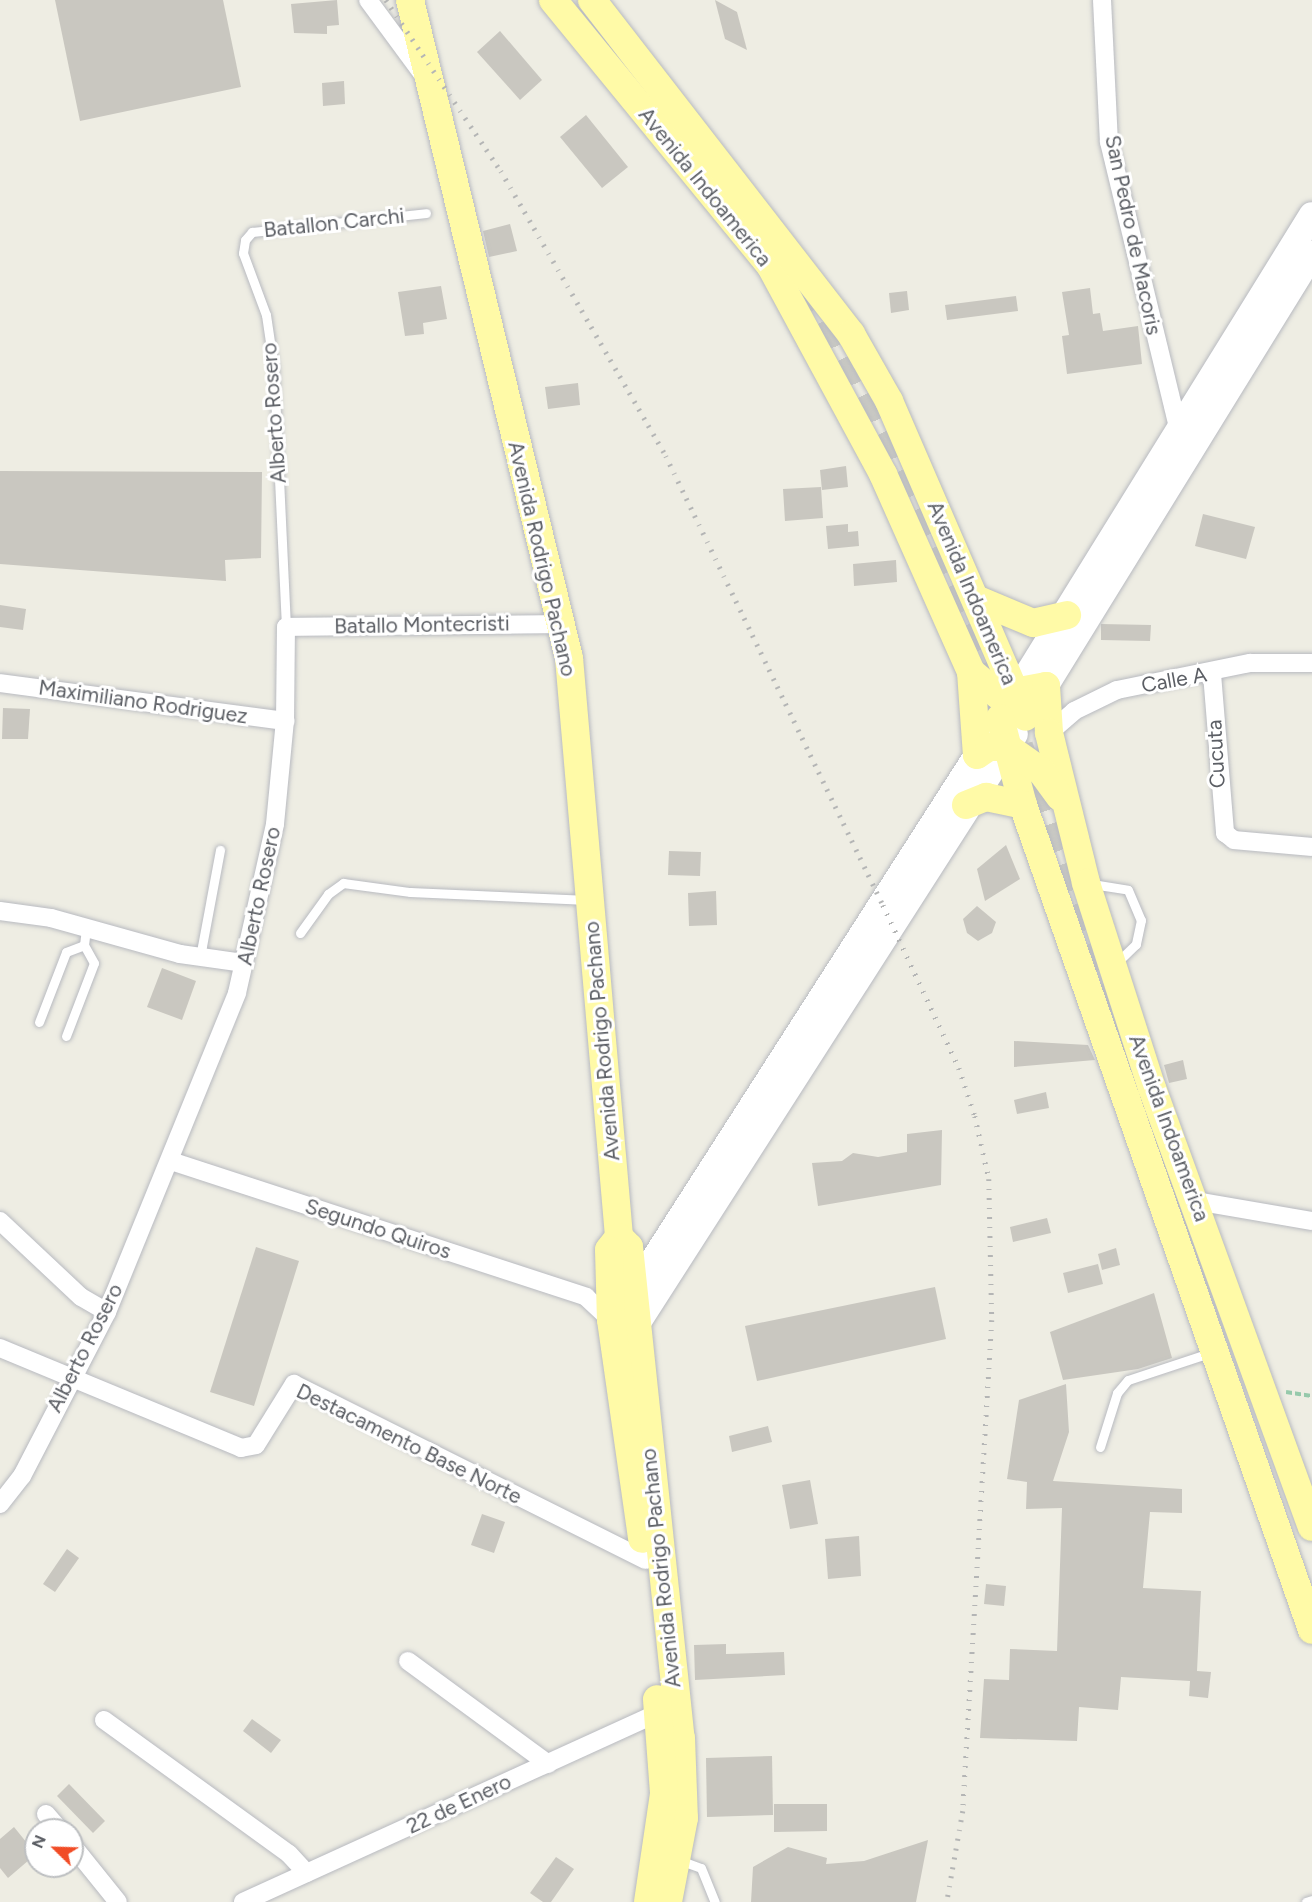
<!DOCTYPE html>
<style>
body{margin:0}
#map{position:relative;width:1312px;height:1902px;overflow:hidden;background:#eeede3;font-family:Figtree,sans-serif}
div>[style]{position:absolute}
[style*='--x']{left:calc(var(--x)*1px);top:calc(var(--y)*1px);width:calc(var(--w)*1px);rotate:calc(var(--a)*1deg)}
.building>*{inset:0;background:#c9c7c0}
.primary-tunnel>*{height:28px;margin-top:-14px;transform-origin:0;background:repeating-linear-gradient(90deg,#c9c9c3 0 28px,transparent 0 42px)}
.path>*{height:4px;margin-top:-2px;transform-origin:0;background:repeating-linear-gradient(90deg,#96c9ab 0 6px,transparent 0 9px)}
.roads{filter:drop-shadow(0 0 2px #b8bac0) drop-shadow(0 0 2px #b8bac0)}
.lane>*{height:9px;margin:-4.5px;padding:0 4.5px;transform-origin:4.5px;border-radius:4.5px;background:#fff}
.street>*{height:18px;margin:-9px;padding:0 9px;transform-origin:9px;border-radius:9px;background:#fff}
.secondary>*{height:26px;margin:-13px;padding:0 13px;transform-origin:13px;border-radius:13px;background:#fff}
.primary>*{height:28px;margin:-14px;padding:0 14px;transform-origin:14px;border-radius:14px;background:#fffaa7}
.rail>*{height:4.5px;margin-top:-2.25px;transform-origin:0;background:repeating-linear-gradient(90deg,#b4b5b5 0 1.5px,transparent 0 9.5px)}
span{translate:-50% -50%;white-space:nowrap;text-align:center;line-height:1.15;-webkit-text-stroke:6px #fff;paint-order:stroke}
.street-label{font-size:21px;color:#5b5e64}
.north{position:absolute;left:24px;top:1818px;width:60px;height:60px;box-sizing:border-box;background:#fff;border:2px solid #bdbfc1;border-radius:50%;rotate:293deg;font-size:16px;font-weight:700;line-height:24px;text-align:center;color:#5b5e64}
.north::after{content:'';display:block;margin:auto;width:21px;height:27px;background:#f14c26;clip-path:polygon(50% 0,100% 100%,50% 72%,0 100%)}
</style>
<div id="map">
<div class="building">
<i style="clip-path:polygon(55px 0,223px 0,241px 87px,80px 121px)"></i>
<i style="clip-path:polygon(337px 0,339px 25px,327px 26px,327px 34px,294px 33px,291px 4px)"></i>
<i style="clip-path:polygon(715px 0,737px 12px,747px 50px,725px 39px)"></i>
<i style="clip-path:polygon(500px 31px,542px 80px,520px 100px,477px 52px)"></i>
<i style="clip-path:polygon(344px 81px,345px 104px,323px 106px,322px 83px)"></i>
<i style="clip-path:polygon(586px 115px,628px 167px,602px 188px,560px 137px)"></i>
<i style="clip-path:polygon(510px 224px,517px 251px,489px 257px,483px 231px)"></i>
<i style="clip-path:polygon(441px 286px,447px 319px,423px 323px,424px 334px,405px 336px,398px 292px)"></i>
<i style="clip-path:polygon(1090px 288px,1093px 314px,1100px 313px,1103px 331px,1138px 326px,1142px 364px,1067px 374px,1062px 336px,1069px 335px,1062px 292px)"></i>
<i style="clip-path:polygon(907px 291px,909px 310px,891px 313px,889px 293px)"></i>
<i style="clip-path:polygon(1016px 296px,1018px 311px,947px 320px,945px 305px)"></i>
<i style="clip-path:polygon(578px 383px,580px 405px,548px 409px,545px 387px)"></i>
<i style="clip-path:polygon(846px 466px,848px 487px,822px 490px,820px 470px)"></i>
<i style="clip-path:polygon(0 471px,262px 472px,261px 558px,225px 560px,226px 581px,0 564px)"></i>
<i style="clip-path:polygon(821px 487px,823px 518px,785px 521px,783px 489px)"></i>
<i style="clip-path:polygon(1203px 514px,1255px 527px,1246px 559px,1195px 546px)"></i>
<i style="clip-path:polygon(848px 524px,848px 532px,858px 531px,859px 546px,828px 549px,826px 526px)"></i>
<i style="clip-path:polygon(896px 560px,897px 582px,854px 586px,853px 564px)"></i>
<i style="clip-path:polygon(0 605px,26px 609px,23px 630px,0 627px)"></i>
<i style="clip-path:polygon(1101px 624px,1151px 625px,1150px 641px,1101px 640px)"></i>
<i style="clip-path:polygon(3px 708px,30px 709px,28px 739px,2px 739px)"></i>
<i style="clip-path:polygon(1006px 845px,1020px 879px,985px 901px,977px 869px)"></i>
<i style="clip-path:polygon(669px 851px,701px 852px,700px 876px,668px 875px)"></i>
<i style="clip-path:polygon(716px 891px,717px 925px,689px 926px,688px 893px)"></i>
<i style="clip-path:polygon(977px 906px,996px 922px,992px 933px,978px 941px,967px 933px,963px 919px)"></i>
<i style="clip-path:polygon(162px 968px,196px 981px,182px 1020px,147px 1007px)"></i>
<i style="clip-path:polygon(1014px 1041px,1088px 1045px,1095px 1060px,1014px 1067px)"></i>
<i style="clip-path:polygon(1183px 1060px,1187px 1079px,1169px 1083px,1164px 1065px)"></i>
<i style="clip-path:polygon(1046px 1092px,1049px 1108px,1017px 1114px,1014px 1100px)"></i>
<i style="clip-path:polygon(942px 1130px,941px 1185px,818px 1206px,812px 1163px,842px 1161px,853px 1153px,878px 1157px,907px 1152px,907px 1134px)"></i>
<i style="clip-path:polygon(1047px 1218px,1051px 1233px,1013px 1242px,1010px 1227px)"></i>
<i style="clip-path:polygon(256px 1247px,299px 1261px,254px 1406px,210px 1392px)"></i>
<i style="clip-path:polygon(1116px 1248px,1120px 1265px,1102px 1270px,1098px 1254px)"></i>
<i style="clip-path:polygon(1098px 1264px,1103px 1284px,1068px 1293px,1063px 1273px)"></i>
<i style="clip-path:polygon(935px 1287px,946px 1339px,757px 1381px,745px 1326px)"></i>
<i style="clip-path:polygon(1154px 1293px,1172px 1358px,1138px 1369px,1063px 1380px,1050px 1332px)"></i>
<i style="clip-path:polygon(1066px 1384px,1069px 1432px,1053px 1481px,1182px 1489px,1182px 1513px,1150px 1512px,1143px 1588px,1201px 1591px,1197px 1671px,1211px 1672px,1208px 1698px,1189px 1696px,1190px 1681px,1121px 1677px,1118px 1710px,1079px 1707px,1077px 1741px,980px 1738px,984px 1679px,1009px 1680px,1010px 1649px,1057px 1651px,1062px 1508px,1026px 1509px,1027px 1482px,1007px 1479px,1019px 1400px)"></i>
<i style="clip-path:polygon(768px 1426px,772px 1442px,732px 1452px,729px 1436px)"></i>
<i style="clip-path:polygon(810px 1480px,818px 1524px,790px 1529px,782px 1485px)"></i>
<i style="clip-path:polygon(482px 1514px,505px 1522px,494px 1553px,471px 1545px)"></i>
<i style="clip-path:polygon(859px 1536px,861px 1576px,828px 1579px,825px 1539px)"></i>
<i style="clip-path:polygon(67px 1549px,79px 1558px,55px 1592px,43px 1584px)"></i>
<i style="clip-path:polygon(986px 1584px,1006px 1586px,1004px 1606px,984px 1604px)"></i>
<i style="clip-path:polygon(726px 1644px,726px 1654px,784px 1652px,785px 1675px,695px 1680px,694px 1645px)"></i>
<i style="clip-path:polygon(252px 1719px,281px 1740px,271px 1753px,243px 1731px)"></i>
<i style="clip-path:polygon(772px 1756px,773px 1815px,707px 1817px,706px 1758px)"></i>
<i style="clip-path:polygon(69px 1784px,105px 1821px,93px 1833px,57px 1796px)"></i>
<i style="clip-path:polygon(774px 1804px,827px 1804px,827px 1831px,774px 1832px)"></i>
<i style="clip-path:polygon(14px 1827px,36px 1854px,8px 1878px,0 1868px,0 1839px)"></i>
<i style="clip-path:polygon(928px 1840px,916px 1902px,751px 1902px,753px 1867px,788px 1847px,827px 1858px,826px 1864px,864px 1861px)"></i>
<i style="clip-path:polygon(556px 1857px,574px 1869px,551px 1902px,543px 1902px,530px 1893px)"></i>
</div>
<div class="primary-tunnel">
<i style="--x:804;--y:284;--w:467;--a:64.6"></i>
<i style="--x:1019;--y:746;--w:356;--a:71"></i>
<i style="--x:1135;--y:1083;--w:18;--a:16"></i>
</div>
<div class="path">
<i style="--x:1286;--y:1392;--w:26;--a:9"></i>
</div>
<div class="roads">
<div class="lane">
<i style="--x:286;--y:627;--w:258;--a:-92.7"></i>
<i style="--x:274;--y:369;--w:55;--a:-98.4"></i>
<i style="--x:266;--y:315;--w:66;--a:-110.4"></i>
<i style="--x:243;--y:253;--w:13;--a:-81"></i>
<i style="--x:245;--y:240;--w:11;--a:-49"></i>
<i style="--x:252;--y:232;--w:175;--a:-6.2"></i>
<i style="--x:1092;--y:884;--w:36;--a:9"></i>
<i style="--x:1128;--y:890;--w:33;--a:67"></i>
<i style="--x:1141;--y:920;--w:25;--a:102"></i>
<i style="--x:1136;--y:944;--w:29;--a:136"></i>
<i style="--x:300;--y:933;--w:48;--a:-54.3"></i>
<i style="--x:328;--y:894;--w:19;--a:-36"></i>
<i style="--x:343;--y:883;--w:68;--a:7.7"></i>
<i style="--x:410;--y:892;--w:178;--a:2.6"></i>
<i style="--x:200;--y:957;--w:109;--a:-79.4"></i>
<i style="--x:39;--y:1022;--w:75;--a:-68.9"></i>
<i style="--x:66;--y:952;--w:19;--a:-21"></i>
<i style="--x:84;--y:945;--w:17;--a:-83"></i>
<i style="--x:66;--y:1036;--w:78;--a:-69"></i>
<i style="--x:94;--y:963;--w:21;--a:-119"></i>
<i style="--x:1100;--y:1447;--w:57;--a:-72.5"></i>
<i style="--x:1117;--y:1393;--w:17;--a:-50"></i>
<i style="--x:1128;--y:1380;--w:89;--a:-18.4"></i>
<i style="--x:679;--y:1860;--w:23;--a:20"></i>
<i style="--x:701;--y:1868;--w:37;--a:68"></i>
<i style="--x:1306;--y:1902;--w:6;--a:-18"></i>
</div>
<div class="street">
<i style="--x:368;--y:0;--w:94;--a:53.6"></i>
<i style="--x:1102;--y:0;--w:142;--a:87.2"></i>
<i style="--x:1109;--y:142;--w:297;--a:76.4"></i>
<i style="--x:1212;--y:674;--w:160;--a:85.3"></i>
<i style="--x:1225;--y:833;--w:11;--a:38"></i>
<i style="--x:1234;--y:840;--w:78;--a:5.1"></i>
<i style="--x:0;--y:683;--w:288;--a:7.6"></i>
<i style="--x:1049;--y:733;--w:33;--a:-41"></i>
<i style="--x:1074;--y:711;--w:48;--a:-26"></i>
<i style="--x:1117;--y:690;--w:136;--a:-11.5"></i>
<i style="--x:1250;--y:663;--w:62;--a:0"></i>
<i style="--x:0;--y:911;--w:51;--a:7.8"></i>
<i style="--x:51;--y:918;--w:134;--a:15.6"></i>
<i style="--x:180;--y:954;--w:65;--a:8"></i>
<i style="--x:171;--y:1161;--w:437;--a:18.1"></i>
<i style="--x:586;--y:1297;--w:34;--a:43"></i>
<i style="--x:1195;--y:1201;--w:119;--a:9.7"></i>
<i style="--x:0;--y:1221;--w:111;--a:43.2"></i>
<i style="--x:81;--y:1297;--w:30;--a:30"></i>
<i style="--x:0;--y:1348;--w:261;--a:22.5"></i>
<i style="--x:241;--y:1448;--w:15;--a:-11"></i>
<i style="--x:256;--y:1445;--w:72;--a:-58.1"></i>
<i style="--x:294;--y:1384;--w:393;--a:26.6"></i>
<i style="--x:0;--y:1504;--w:36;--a:-52"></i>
<i style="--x:22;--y:1476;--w:185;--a:-62.6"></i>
<i style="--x:107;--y:1312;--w:344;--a:-67.8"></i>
<i style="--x:237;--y:993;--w:173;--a:-77.3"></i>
<i style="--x:275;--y:824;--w:103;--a:-84.5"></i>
<i style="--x:285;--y:721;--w:94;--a:-89.4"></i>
<i style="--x:286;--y:627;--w:273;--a:-0.6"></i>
<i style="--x:408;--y:1661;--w:174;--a:36.3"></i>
<i style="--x:104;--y:1720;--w:228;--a:35.9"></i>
<i style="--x:289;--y:1854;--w:26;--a:47"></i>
<i style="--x:46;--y:1814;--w:21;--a:49"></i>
<i style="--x:72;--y:1845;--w:73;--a:51.1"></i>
<i style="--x:243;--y:1902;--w:464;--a:-24.5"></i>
</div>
<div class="secondary">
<i style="--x:1035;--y:703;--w:528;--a:-58.33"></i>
<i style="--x:1009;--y:704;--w:575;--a:-58.22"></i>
<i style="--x:625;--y:1294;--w:6;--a:9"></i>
<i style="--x:631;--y:1295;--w:662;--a:-57.34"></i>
<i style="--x:627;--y:1325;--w:8;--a:14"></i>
<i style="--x:635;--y:1327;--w:704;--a:-57.35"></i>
</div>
<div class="primary">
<i style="--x:410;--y:0;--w:677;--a:76.42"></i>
<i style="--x:569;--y:658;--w:581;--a:85.06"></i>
<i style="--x:619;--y:1237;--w:14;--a:45"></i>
<i style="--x:629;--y:1247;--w:494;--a:84"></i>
<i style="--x:681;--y:1738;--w:80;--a:87.9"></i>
<i style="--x:684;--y:1818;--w:86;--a:100.8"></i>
<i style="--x:553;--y:0;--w:343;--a:50.7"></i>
<i style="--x:770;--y:265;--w:238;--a:61.6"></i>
<i style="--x:883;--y:474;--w:217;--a:66"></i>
<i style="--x:971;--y:672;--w:35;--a:40"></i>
<i style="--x:998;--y:695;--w:49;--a:-10.6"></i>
<i style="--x:1046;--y:686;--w:47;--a:86.3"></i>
<i style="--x:1049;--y:733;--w:154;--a:76.1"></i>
<i style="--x:1086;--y:883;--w:215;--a:72.2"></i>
<i style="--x:1152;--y:1088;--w:467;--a:70"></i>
<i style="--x:592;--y:0;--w:423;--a:52.2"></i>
<i style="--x:851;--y:334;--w:77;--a:60.4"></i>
<i style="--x:889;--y:401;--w:344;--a:66.6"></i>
<i style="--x:978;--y:600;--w:60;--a:22.7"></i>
<i style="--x:1033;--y:623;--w:35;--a:-13"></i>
<i style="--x:971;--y:672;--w:83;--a:85.9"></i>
<i style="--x:1000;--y:718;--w:90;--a:75.2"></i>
<i style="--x:1023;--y:805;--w:874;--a:70.69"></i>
<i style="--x:977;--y:755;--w:14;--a:-34"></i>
<i style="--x:989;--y:747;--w:18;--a:0"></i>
<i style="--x:1007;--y:747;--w:42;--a:35.2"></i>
<i style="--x:1041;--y:771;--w:32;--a:54"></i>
<i style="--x:966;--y:805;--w:22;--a:-22"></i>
<i style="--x:986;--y:797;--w:38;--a:12"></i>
<i style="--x:619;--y:1237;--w:16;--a:128"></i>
<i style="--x:609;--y:1250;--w:70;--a:88.4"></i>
<i style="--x:611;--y:1320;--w:221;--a:81.9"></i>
<i style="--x:648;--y:1902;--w:110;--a:-81.6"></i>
<i style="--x:664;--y:1793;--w:94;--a:-94.3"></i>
</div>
</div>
<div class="rail">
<i style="--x:386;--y:0;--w:206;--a:56.1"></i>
<i style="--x:501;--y:171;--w:329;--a:59.9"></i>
<i style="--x:666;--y:456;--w:499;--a:64.2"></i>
<i style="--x:883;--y:905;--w:180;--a:65"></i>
<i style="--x:959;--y:1068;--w:51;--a:71.6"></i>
<i style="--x:975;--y:1116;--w:65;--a:77.5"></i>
<i style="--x:989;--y:1179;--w:141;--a:88.8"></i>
<i style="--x:992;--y:1320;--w:492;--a:93.4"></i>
<i style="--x:963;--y:1811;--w:92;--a:100"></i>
</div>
<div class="street-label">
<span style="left:705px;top:187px;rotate:51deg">Avenida Indoamerica</span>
<span style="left:334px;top:223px;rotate:-6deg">Batallon Carchi</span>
<span style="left:1133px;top:235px;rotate:78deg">San Pedro de Macoris</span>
<span style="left:274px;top:413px;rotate:-94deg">Alberto Rosero</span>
<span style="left:542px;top:559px;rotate:77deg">Avenida Rodrigo Pachano</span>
<span style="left:972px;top:593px;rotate:67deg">Avenida Indoamerica</span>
<span style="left:422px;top:625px;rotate:-1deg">Batallo Montecristi</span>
<span style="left:1174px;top:680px;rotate:-10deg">Calle A</span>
<span style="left:143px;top:702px;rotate:8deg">Maximiliano Rodriguez</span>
<span style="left:1216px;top:754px;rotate:-93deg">Cucuta</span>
<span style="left:259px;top:896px;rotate:-78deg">Alberto Rosero</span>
<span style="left:602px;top:1041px;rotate:-95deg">Avenida Rodrigo Pachano</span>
<span style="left:1169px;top:1128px;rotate:70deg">Avenida Indoamerica</span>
<span style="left:378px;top:1229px;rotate:18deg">Segundo Quiros</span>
<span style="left:85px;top:1348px;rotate:-63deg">Alberto Rosero</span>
<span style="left:409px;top:1444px;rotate:26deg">Destacamento Base Norte</span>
<span style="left:661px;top:1568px;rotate:-96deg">Avenida Rodrigo Pachano</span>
<span style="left:459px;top:1804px;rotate:-25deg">22 de Enero</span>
</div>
<div class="north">N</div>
</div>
